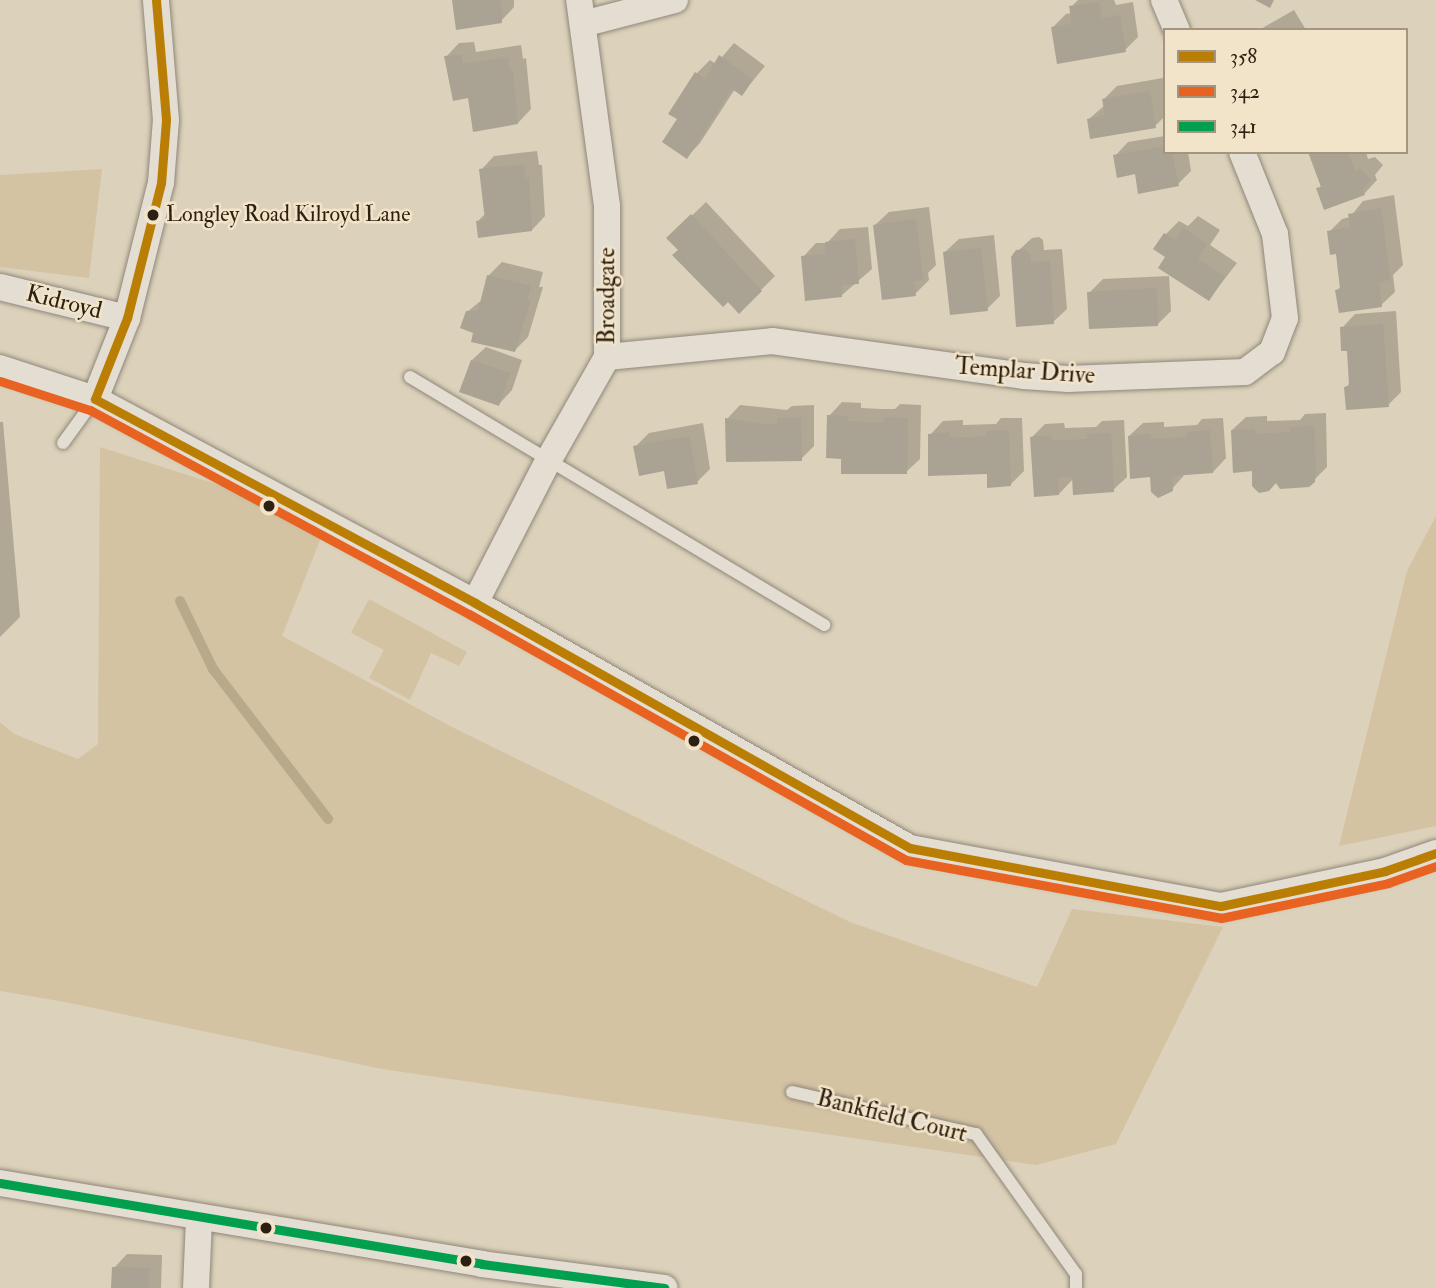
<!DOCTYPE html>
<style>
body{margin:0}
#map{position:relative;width:1436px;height:1288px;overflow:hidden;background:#dcd1ba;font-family:"IM FELL Double Pica",serif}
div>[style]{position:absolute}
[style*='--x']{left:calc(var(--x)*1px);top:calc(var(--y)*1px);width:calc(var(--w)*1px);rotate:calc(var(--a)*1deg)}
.green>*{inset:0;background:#d3c3a3}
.shadow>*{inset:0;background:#0003}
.stream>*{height:10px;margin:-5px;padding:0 5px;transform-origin:5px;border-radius:5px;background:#b9a98b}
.building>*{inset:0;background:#aaa292}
.roads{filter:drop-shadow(0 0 2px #8f8779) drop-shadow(0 0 2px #8f8779)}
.lane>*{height:12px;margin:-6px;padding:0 6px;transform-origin:6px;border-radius:6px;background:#e3ddd2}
.street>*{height:26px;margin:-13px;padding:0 13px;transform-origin:13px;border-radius:13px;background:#e3ddd2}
.bus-1>*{height:9px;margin:-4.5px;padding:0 4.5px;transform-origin:4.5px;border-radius:4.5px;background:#ba7e05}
.bus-2>*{height:9px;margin:-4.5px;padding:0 4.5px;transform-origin:4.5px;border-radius:4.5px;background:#e86221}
.bus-3>*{height:9px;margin:-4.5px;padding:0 4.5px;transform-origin:4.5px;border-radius:4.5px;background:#029f4e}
.dots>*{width:19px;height:19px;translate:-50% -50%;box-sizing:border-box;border:4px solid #f2e4c8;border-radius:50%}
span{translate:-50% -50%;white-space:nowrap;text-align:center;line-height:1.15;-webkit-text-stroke:5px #f2e4c8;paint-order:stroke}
.bus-label{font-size:22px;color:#2d1f12}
.left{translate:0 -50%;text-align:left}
.street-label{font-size:24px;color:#2d1f12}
.legend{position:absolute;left:1163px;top:28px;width:245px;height:126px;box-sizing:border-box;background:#f2e4c8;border:2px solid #a3957f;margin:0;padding:9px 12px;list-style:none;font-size:21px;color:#2d1f12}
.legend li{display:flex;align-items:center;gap:14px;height:35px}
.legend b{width:35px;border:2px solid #a3957f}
</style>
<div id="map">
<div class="green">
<i style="clip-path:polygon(102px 169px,89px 278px,0 267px,0 175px)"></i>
<i style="clip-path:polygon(100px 447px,328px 520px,282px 636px,454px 728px,850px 922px,1037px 987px,1072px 909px,1223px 927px,1116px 1144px,1036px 1165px,382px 1069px,65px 1002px,0 991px,0 722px,14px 734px,78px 759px,98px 744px)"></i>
<i style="clip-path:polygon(1436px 516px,1436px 826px,1339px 846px,1407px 571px)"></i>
<i style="clip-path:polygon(369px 599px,467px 652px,459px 666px,431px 653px,410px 700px,369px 678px,384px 650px,351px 633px)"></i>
</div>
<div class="shadow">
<i style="clip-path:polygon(453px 0,514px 0,514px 7px,501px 21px)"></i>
<i style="clip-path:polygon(1078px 0,1114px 0,1116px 5px,1133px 2px,1138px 37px,1125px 50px,1053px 27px,1066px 14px,1072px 13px,1071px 7px)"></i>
<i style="clip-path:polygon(1294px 10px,1306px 30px,1259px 30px)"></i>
<i style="clip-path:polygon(474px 42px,476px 52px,521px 45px,523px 59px,526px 58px,531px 109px,518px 123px,470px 96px,446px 57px,459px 43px)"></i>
<i style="clip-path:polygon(734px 43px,765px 66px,742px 94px,735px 89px,700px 143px,687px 157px,679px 119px,696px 74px,710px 60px,716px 64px)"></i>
<i style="clip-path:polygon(1163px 78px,1165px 116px,1155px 126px,1089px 119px,1105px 105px,1103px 100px,1117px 86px)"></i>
<i style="clip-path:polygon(1165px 136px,1165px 152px,1188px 152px,1191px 171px,1178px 184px,1136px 172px,1115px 156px,1128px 142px)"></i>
<i style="clip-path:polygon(537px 151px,539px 165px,542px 165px,545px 216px,532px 230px,478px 221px,486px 213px,481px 170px,494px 156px)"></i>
<i style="clip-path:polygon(1310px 152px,1366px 152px,1368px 159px,1375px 157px,1383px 165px,1375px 175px,1377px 180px,1364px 194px,1318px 189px,1322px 185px)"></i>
<i style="clip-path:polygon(1394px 195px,1403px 265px,1393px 275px,1395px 292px,1381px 305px,1337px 290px,1342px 286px,1337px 252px,1329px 232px,1342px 219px,1350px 217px,1363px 201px)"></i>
<i style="clip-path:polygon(706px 202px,775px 276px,739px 312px,669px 238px)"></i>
<i style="clip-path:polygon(929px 207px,936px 265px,928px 273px,929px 280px,915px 294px,875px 225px,889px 212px)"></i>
<i style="clip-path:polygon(1198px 216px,1220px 230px,1210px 245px,1237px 263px,1209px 299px,1167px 257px,1166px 234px,1179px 221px,1188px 226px)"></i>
<i style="clip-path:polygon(868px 227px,872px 269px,842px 295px,803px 257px,816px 243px,827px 243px,840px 229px)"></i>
<i style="clip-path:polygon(994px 235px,1000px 296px,987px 309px,945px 252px,959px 239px)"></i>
<i style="clip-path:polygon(1039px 237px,1043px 240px,1044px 250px,1062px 249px,1067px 309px,1053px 322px,1017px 252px,1032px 238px)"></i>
<i style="clip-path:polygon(502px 262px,543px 272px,539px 287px,543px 287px,528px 337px,515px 350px,475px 332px,467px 312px,483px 299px,488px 276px)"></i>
<i style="clip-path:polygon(1169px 276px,1171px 311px,1158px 324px,1089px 293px,1103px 279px)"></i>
<i style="clip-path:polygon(1396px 311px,1401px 392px,1388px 405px,1346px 387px,1350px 383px,1348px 349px,1342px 328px,1355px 314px)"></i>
<i style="clip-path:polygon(486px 347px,522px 360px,512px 390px,499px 404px,472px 360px)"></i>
<i style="clip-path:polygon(842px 402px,861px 403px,861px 408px,881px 409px,895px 409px,900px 404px,921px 405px,920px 459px,906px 472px,843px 457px,829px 416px)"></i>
<i style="clip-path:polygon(740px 405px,787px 410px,792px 406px,814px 405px,814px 446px,801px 459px,727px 419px)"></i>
<i style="clip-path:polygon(1326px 413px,1327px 467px,1309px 485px,1276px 481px,1253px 469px,1232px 430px,1246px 417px,1267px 416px,1267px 421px,1300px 420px,1305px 414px)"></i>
<i style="clip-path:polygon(1001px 418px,1022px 418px,1024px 471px,1010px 485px,930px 435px,943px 421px,963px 420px,963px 425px,996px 424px)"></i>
<i style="clip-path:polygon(1223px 418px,1226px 458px,1213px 472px,1186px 473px,1172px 489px,1152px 475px,1129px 436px,1143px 423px,1164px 422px,1164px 427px,1197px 425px,1202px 419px)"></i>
<i style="clip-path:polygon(1124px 420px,1127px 477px,1113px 490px,1074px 478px,1059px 494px,1032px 437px,1045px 424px,1064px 423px,1065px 428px,1096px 427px,1102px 421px)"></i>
<i style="clip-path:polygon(0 422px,3px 422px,20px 617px,0 637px)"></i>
<i style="clip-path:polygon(703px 423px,710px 469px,697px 482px,666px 469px,635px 447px,649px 433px)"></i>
<i style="clip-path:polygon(127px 1254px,162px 1255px,161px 1288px,113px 1288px,114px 1268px)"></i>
</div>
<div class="stream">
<i style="--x:180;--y:601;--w:76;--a:64.1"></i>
<i style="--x:213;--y:669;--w:189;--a:52.5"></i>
</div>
<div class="building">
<i style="clip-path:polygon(452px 0,501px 0,502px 23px,456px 30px)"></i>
<i style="clip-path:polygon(1255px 0,1274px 0,1270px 8px)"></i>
<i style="clip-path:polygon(1099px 2px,1102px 18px,1120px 15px,1126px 52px,1057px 64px,1051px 27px,1072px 24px,1069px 6px)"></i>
<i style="clip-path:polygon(461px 55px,463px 64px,508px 57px,510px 71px,513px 71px,518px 124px,473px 132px,468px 98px,453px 101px,444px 56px)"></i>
<i style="clip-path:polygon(719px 55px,753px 80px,742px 96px,732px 89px,687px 159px,662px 142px,677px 119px,668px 114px,695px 72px,705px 79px)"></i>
<i style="clip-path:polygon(1150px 91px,1156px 128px,1090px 139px,1087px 119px,1105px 115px,1102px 99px)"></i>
<i style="clip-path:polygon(1165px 146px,1165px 152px,1172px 152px,1179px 186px,1138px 194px,1135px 174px,1117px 178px,1113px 155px)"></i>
<i style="clip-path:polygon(1308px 152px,1348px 152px,1355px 171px,1361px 169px,1371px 180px,1362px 190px,1365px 195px,1324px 210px,1316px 188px,1321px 187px)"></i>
<i style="clip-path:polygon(524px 164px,526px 178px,529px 178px,532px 231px,478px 238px,476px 221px,485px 220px,479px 169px)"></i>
<i style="clip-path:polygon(1381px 208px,1390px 280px,1379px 282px,1382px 307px,1339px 313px,1335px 290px,1340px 289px,1336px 254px,1330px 255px,1327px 231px,1350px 227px,1348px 214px)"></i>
<i style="clip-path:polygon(691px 214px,762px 291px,739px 314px,728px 302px,723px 307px,672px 255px,678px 250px,666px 238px)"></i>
<i style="clip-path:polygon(916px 219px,923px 280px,914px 281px,916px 296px,882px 300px,873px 225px)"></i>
<i style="clip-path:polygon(1183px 228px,1207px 244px,1198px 259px,1225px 277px,1209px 301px,1158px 268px,1165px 257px,1153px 249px,1164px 233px,1176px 240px)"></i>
<i style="clip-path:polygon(855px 239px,859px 284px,841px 285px,842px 297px,805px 301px,801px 256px,826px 254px,825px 242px)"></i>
<i style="clip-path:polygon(981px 248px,988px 311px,950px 315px,943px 252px)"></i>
<i style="clip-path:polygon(1025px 249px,1030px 254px,1031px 262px,1050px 261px,1054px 324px,1016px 327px,1011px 257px,1016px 250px)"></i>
<i style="clip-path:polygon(487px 275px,531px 286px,527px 300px,530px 301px,515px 352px,471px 342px,473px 333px,460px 328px,466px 311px,478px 311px)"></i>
<i style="clip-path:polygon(1157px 288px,1158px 326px,1089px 329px,1087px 292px)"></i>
<i style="clip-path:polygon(1383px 324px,1389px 407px,1346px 410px,1344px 387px,1349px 386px,1348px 368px,1347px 351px,1341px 351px,1340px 327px)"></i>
<i style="clip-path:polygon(471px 360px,510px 373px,499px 406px,459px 392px)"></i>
<i style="clip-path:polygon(827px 415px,849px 416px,848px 421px,867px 422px,885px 422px,884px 417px,908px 418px,907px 474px,841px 474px,841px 459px,826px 458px)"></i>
<i style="clip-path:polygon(725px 418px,760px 424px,777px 424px,777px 418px,801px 418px,802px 461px,726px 462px)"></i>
<i style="clip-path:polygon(1314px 426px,1316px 469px,1315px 482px,1309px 487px,1280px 489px,1276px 483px,1269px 491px,1259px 493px,1252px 486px,1252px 471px,1233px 473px,1231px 430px,1255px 429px,1255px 434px,1290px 432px,1290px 427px)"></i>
<i style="clip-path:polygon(1009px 430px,1011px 486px,987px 488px,987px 474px,928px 476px,928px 434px,950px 432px,950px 438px,969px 437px,986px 436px,986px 431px)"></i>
<i style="clip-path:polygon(1210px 430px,1213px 473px,1172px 476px,1173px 491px,1158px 498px,1151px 492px,1150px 477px,1130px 479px,1128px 436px,1151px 434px,1151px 439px,1187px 437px,1187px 432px)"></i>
<i style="clip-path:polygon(1111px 433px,1114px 492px,1073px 495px,1072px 477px,1058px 478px,1059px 495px,1034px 497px,1030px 437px,1051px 435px,1052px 441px,1088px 439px,1087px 434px)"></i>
<i style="clip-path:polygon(689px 436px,698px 484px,667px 489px,664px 471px,639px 476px,633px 446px)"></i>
<i style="clip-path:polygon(112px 1267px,149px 1268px,149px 1288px,111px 1288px)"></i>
</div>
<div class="roads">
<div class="lane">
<i style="--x:410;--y:377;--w:483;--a:30.9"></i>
<i style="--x:63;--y:443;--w:54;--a:-54"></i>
<i style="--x:792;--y:1092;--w:189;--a:12.9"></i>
<i style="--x:976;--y:1134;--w:172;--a:54.5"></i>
<i style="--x:1076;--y:1274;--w:14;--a:90"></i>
</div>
<div class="street">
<i style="--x:1164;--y:0;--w:33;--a:67"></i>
<i style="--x:583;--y:24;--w:95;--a:-14.6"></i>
<i style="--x:0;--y:287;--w:131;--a:13.7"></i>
<i style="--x:607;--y:357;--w:166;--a:-5.5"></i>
<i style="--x:772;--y:341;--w:254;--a:7.9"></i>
<i style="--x:1024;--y:376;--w:44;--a:3.9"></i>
<i style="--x:1068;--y:379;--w:177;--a:-2.3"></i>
<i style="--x:1245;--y:372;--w:34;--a:-37"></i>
<i style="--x:1272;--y:352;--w:36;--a:-69"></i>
<i style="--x:1285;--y:318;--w:85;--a:-96.8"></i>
<i style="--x:1275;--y:234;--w:88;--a:-111.9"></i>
<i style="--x:0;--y:368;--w:100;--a:18.1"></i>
<i style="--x:95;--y:399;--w:431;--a:28.2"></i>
<i style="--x:475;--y:603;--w:499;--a:29.4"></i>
<i style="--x:910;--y:848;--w:316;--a:10.6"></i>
<i style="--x:1221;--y:906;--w:168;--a:-12"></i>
<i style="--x:1385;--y:871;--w:54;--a:-19.4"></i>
<i style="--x:95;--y:399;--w:87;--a:-68.4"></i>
<i style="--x:127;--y:318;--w:139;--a:-75.9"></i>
<i style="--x:161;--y:183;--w:63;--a:-85.5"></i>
<i style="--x:166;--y:120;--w:120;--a:-94.8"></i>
<i style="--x:475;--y:603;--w:160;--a:-62.8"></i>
<i style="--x:548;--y:461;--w:120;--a:-60.4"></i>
<i style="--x:607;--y:357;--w:151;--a:-90"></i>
<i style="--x:607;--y:206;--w:208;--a:-97.7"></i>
<i style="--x:0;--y:1183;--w:489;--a:9.5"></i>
<i style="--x:482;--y:1264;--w:184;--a:7.5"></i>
<i style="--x:196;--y:1288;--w:70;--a:-87.5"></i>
</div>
</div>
<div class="bus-1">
<i style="--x:156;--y:0;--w:120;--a:85.2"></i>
<i style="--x:166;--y:120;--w:63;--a:94.5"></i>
<i style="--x:161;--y:183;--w:139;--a:104.1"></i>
<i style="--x:127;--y:318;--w:87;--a:111.6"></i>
<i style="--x:95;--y:399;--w:431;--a:28.2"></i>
<i style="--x:475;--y:603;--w:499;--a:29.4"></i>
<i style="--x:910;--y:848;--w:316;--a:10.6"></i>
<i style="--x:1221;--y:906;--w:168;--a:-12"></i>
<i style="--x:1385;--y:871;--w:54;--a:-19.4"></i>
</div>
<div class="bus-2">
<i style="--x:0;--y:381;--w:95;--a:17.9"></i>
<i style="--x:90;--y:410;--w:430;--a:28.3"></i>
<i style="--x:469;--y:614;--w:501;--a:29.38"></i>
<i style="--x:906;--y:860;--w:320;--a:10.4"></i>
<i style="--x:1221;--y:918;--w:171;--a:-11.8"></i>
<i style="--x:1388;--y:883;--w:51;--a:-19.5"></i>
</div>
<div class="bus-3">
<i style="--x:0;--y:1183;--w:489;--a:9.5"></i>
<i style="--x:482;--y:1264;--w:184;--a:7.5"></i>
</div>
<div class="dots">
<i style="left:153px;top:215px;background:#2d1f12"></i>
<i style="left:269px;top:506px;background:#2d1f12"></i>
<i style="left:694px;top:741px;background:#2d1f12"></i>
<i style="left:266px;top:1228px;background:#2d1f12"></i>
<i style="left:466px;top:1261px;background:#2d1f12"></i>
</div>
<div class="bus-label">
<span class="left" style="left:166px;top:215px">Longley Road Kilroyd Lane</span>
</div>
<div class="street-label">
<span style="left:607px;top:296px;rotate:-90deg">Broadgate</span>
<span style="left:64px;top:302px;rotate:14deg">Kidroyd</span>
<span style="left:1025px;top:371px;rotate:4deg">Templar Drive</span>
<span style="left:892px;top:1116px;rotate:14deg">Bankfield Court</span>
</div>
<ul class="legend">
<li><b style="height:9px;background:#ba7e05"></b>358</li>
<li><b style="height:9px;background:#e86221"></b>342</li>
<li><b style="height:9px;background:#029f4e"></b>341</li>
</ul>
</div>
